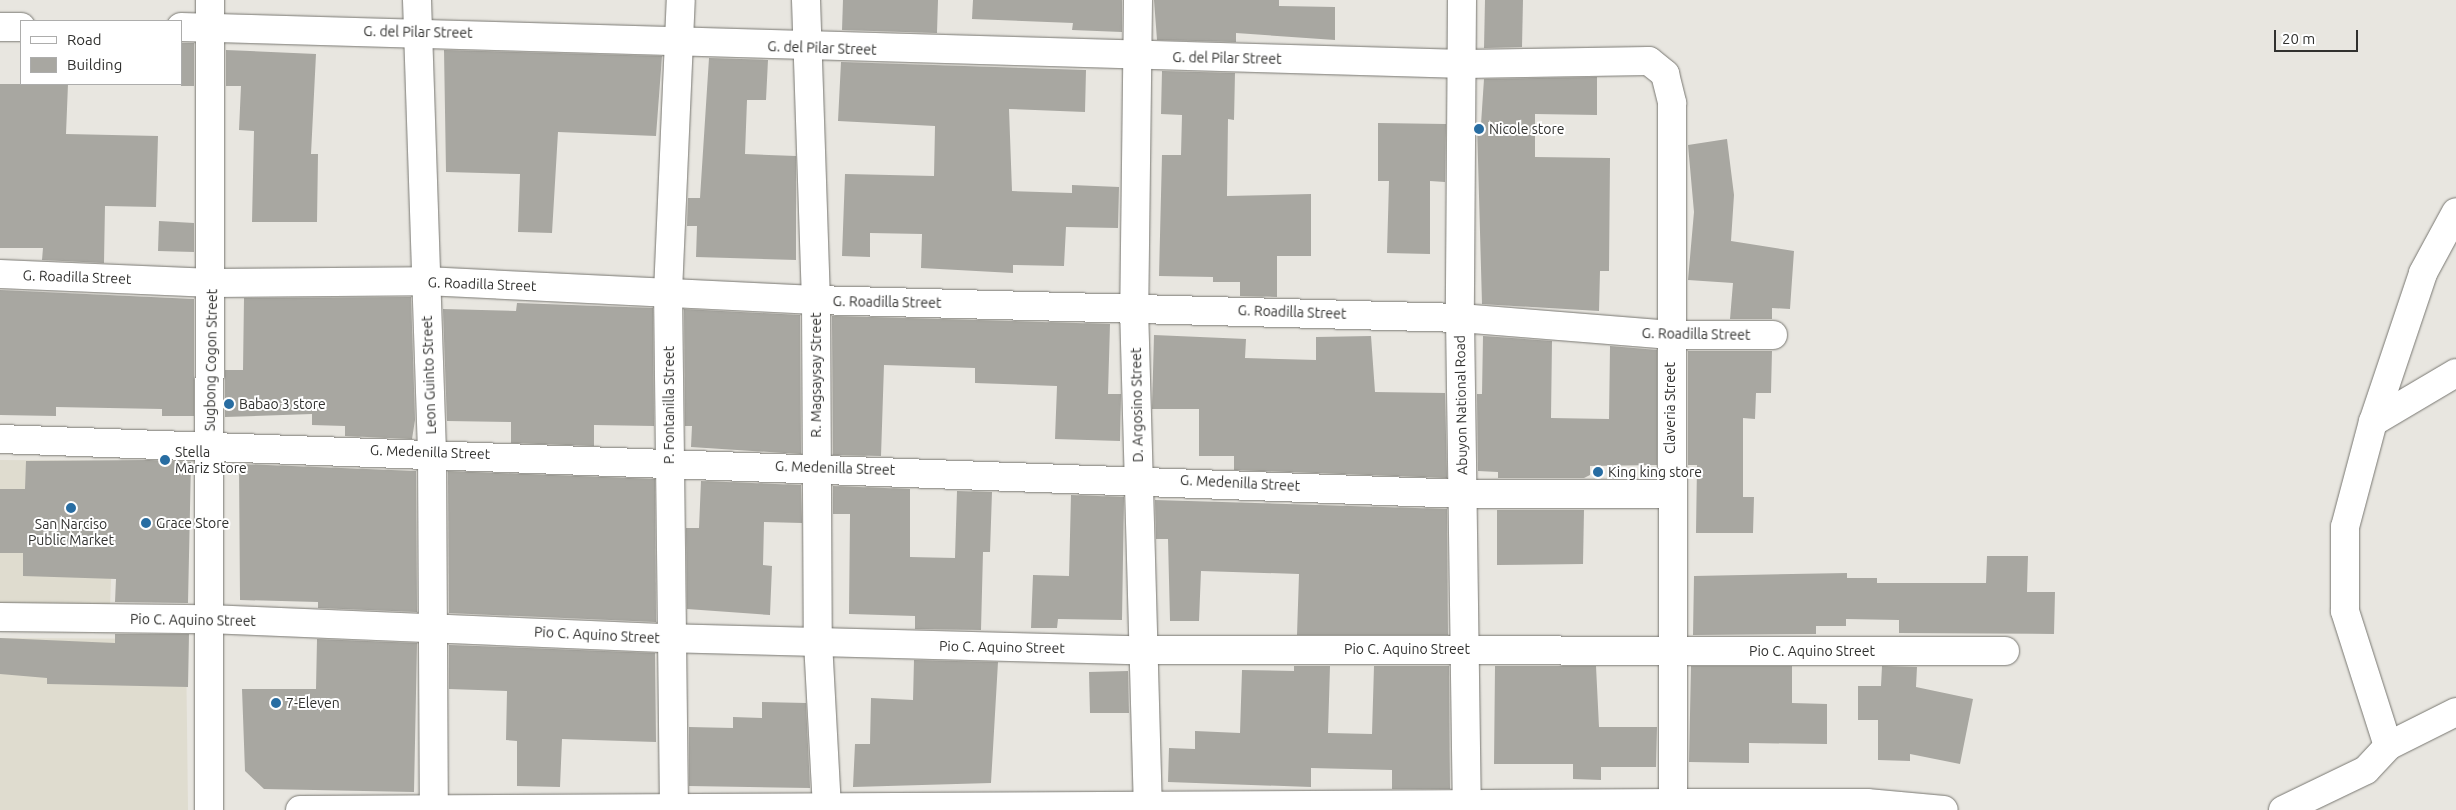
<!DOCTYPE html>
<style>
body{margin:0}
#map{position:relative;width:2456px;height:810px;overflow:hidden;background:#e8e6e0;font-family:Ubuntu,sans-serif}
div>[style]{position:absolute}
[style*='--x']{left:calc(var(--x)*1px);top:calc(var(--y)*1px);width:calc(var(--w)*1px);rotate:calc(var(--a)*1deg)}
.built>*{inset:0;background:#dfdccf}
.building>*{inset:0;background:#a8a7a1}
.roads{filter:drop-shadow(0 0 1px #787771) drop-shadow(0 0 1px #787771)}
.minor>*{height:28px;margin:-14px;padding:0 14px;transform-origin:14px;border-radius:14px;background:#fff}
.dots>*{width:14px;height:14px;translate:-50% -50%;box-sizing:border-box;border:2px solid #fff;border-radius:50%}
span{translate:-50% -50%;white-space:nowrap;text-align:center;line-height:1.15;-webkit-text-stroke:4px #fff;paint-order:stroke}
.street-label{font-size:14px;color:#31312f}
.poi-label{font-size:14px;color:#31312f}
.left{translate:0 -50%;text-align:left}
.legend{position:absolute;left:20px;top:20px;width:162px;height:65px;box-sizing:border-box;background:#fff;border:1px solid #adadac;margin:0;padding:6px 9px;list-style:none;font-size:15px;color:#31312f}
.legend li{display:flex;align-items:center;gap:10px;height:25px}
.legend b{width:25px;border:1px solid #adadac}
.scale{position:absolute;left:2274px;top:30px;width:84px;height:22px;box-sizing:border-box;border:2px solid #31312f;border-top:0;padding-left:6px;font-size:15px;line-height:18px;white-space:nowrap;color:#31312f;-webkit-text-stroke:4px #fff;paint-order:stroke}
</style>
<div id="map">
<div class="built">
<i style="clip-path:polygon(0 460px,143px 461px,112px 556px,110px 607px,0 605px)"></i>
<i style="clip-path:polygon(0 638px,186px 639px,188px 810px,0 810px)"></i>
</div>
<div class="building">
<i style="clip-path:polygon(843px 0,938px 0,937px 33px,842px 30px)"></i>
<i style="clip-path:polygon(973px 0,1122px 0,1122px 32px,1072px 30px,1073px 23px,972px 19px)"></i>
<i style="clip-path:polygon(1154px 0,1279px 0,1279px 6px,1335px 7px,1335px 40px,1236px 33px,1236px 42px,1157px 40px)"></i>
<i style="clip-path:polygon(1485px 0,1523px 0,1522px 47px,1484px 48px)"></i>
<i style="clip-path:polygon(181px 43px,194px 43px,194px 86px,181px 86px)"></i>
<i style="clip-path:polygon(226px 50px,316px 54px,311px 154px,318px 154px,317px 222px,252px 222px,254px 131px,239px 130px,241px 86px,226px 86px)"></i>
<i style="clip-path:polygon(444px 50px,662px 56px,656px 136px,558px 132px,552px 233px,518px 232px,520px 174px,446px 172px)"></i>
<i style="clip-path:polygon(709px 58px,768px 60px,766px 100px,747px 100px,745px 154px,796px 156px,796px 260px,696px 257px,697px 226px,687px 226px,688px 198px,700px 198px)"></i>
<i style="clip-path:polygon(841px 62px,1086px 70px,1085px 112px,1009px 109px,1012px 191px,1072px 193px,1072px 185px,1119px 187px,1118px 228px,1066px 227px,1064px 266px,1013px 265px,1013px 273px,921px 268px,922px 234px,870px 233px,870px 257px,842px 256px,845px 174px,934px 176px,935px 126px,838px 121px)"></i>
<i style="clip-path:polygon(1162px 71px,1235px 73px,1234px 120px,1228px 119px,1227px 196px,1311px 194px,1311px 256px,1277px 256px,1277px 297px,1240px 296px,1240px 282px,1213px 282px,1213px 277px,1159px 276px,1162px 155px,1181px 155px,1182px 115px,1161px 114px)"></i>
<i style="clip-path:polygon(1597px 77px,1597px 115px,1535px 114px,1535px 157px,1610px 158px,1609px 271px,1600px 271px,1599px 311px,1482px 304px,1477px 124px,1481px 124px,1484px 79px)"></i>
<i style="clip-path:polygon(0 84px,68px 84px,66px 134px,158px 136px,156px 207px,105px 206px,104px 263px,42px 260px,43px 248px,0 248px)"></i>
<i style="clip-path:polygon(1378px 123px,1446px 124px,1445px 182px,1430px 181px,1430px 254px,1387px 253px,1389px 181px,1378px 181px)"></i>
<i style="clip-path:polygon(1727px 139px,1734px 195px,1731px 241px,1794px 251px,1790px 309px,1772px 308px,1772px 319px,1730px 319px,1733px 283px,1688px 280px,1694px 212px,1688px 145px)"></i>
<i style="clip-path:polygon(159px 221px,194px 223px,194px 252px,158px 251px)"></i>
<i style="clip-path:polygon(0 290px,194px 299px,194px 416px,162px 416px,162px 409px,56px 407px,56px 416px,0 415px)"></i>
<i style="clip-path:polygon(411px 297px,415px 420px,412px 439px,345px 436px,345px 426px,312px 425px,312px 414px,225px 417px,225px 370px,243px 370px,244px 298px)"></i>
<i style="clip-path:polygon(517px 303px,653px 308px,654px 426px,594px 425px,594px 446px,511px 443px,511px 422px,447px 421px,443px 309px,516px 311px)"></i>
<i style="clip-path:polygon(684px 309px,800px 315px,801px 454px,691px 447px,692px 426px,685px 426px)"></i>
<i style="clip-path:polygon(832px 316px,1110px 324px,1108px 394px,1121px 394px,1120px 441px,1055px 439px,1057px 386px,975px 383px,975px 368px,884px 365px,881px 456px,833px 455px)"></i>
<i style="clip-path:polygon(1154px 335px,1246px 339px,1245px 358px,1316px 360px,1316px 337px,1371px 336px,1375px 392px,1445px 393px,1447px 478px,1234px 470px,1234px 456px,1199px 456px,1199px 409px,1152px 409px)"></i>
<i style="clip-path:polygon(1483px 336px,1552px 341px,1551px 418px,1609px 419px,1610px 346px,1657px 350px,1657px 465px,1590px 466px,1590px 475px,1584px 478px,1498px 478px,1498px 472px,1478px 471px,1477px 394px,1482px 394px)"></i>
<i style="clip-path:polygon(1688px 351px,1772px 351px,1771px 393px,1756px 393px,1755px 419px,1743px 418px,1743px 497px,1754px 497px,1753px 533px,1696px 533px,1697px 465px,1688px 465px)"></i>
<i style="clip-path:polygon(149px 460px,191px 462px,188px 603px,115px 602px,116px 579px,23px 576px,23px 553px,0 553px,0 489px,25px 489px,26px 461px)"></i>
<i style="clip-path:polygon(239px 464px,416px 471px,417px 612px,318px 608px,318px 602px,240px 600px)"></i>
<i style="clip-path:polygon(448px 471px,655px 479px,656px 622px,449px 613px)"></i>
<i style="clip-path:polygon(701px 481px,801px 485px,802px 523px,764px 522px,763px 565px,772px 566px,770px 615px,687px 609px,686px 528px,699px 528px)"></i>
<i style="clip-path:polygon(833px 486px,910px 489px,910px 557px,955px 558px,957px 491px,992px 492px,990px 552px,983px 552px,981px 630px,915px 629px,915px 616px,849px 614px,850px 514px,833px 514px)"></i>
<i style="clip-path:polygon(1071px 495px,1124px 497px,1122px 620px,1058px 619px,1057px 628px,1031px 628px,1033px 575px,1069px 576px)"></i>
<i style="clip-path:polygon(1155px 500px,1447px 509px,1448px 635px,1297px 635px,1299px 574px,1201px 571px,1199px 621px,1170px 621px,1168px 539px,1156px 539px)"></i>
<i style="clip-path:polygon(1497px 510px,1584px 510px,1583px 564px,1497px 565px)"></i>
<i style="clip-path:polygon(1987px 556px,2028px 556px,2027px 592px,2055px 592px,2054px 634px,1899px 633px,1899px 620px,1846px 619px,1846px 626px,1816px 626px,1816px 634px,1693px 635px,1694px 576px,1847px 573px,1847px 578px,1877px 578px,1877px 583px,1986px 583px)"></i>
<i style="clip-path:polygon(115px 634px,189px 634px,188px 687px,47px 684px,47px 678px,0 674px,0 638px,115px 643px)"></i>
<i style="clip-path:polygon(317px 639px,417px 643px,414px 792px,264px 789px,245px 771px,242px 689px,316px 689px)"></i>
<i style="clip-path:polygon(449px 645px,655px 653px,656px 742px,562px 739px,560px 787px,517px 786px,517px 741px,506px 740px,507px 691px,449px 689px)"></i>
<i style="clip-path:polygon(914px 660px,998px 662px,991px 783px,853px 787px,855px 744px,870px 744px,871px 698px,913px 700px)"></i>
<i style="clip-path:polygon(1294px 666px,1330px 666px,1328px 733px,1372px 734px,1374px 666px,1449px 666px,1450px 789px,1392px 789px,1392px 770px,1311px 768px,1311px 787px,1168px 782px,1169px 748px,1195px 749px,1195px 731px,1240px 733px,1242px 670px,1294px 671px)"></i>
<i style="clip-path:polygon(1495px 666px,1596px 666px,1599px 727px,1657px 727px,1656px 767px,1601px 767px,1601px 780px,1573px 779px,1573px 764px,1494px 764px)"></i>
<i style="clip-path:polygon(1691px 666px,1792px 666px,1792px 703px,1827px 704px,1827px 744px,1749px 743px,1749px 763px,1689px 762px)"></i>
<i style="clip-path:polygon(1882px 666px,1917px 667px,1916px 687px,1973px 699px,1960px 764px,1910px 754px,1910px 761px,1878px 760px,1878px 720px,1858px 720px,1858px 686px,1881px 686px)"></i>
<i style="clip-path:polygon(1128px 671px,1129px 713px,1090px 713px,1089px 672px)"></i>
<i style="clip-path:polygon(762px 702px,806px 703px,810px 788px,689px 786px,689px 727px,733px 728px,733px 717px,762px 718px)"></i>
</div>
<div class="roads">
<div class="minor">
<i style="--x:417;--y:0;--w:452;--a:88.1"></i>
<i style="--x:432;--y:452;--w:358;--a:89.7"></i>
<i style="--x:806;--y:0;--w:300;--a:88.1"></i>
<i style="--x:816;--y:300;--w:342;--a:89.7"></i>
<i style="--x:818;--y:642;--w:168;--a:86.9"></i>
<i style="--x:1138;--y:0;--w:307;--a:90.7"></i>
<i style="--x:1134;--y:307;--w:503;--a:88.41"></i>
<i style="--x:1462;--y:0;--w:318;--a:90.4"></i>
<i style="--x:1460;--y:318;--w:492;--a:89.2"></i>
<i style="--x:0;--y:27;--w:21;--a:0"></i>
<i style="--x:181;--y:27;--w:1284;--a:1.65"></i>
<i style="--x:1464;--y:64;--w:185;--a:-0.9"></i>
<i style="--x:1649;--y:61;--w:21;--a:39"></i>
<i style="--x:1665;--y:74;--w:30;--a:76"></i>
<i style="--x:1672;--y:103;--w:707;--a:89.92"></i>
<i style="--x:0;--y:274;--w:213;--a:2.4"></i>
<i style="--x:213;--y:283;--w:212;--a:-0.5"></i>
<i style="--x:425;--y:281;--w:391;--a:2.8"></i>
<i style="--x:816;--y:300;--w:644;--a:1.6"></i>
<i style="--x:1460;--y:318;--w:212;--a:4.6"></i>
<i style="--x:1671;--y:335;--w:102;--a:0"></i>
<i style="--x:2373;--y:422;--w:157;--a:-71.4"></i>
<i style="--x:2423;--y:273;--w:69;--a:-61.6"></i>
<i style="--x:0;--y:439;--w:1463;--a:2.15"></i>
<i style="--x:1462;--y:494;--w:208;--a:0"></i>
<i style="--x:0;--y:617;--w:208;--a:0.6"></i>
<i style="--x:208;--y:619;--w:460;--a:2.4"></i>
<i style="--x:668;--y:638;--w:473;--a:1.5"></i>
<i style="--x:1141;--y:650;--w:864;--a:0.07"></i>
<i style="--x:2388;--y:746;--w:142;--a:-107.7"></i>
<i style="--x:2345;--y:611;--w:84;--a:-90"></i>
<i style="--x:2345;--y:527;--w:109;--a:-75.1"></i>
<i style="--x:2373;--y:422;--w:96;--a:-30.6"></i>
<i style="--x:209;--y:810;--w:810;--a:-89.93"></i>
<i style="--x:300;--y:810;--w:1373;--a:-0.29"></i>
<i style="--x:1673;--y:803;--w:194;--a:0"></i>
<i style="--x:1867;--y:803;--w:77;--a:5.2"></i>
<i style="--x:674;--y:810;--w:518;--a:-90.66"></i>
<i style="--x:668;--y:292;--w:292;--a:-87.5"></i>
<i style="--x:2283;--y:810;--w:92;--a:-25.7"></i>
<i style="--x:2366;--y:770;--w:33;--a:-47"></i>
<i style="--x:2388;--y:746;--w:76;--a:-26.6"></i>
</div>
</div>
<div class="dots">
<i style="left:1479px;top:129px;background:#286da2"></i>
<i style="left:229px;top:404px;background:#286da2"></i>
<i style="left:165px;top:460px;background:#286da2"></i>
<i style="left:1598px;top:472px;background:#286da2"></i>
<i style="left:71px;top:508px;background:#286da2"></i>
<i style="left:146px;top:523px;background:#286da2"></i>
<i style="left:276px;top:703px;background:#286da2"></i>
</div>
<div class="street-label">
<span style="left:418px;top:32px;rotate:1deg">G. del Pilar Street</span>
<span style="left:822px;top:48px;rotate:2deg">G. del Pilar Street</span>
<span style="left:1227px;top:58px;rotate:1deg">G. del Pilar Street</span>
<span style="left:77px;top:277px;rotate:2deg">G. Roadilla Street</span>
<span style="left:482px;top:284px;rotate:2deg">G. Roadilla Street</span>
<span style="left:887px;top:302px;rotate:1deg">G. Roadilla Street</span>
<span style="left:1292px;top:312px;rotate:2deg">G. Roadilla Street</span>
<span style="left:1696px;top:334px;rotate:1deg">G. Roadilla Street</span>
<span style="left:211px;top:360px;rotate:-89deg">Sugbong Cogon Street</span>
<span style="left:429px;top:375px;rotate:-92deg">Leon Guinto Street</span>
<span style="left:816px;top:375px;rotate:-90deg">R. Magsaysay Street</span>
<span style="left:669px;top:405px;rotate:-90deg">P. Fontanilla Street</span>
<span style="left:1137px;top:405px;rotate:-91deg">D. Argosino Street</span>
<span style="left:1461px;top:405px;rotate:-91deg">Abuyon National Road</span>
<span style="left:1670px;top:408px;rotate:-90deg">Claveria Street</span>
<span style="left:430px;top:452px;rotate:2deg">G. Medenilla Street</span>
<span style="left:835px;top:468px;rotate:2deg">G. Medenilla Street</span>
<span style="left:1240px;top:483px;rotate:3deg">G. Medenilla Street</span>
<span style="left:193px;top:620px;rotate:1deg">Pio C. Aquino Street</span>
<span style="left:597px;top:635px;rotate:3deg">Pio C. Aquino Street</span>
<span style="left:1002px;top:647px;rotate:1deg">Pio C. Aquino Street</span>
<span style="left:1407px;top:649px">Pio C. Aquino Street</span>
<span style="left:1812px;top:651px">Pio C. Aquino Street</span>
</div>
<div class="poi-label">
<span class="left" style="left:1489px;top:129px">Nicole store</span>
<span class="left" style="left:239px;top:404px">Babao 3 store</span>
<span class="left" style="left:175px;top:460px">Stella<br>Mariz Store</span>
<span class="left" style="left:1608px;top:472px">King king store</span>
<span class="left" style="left:156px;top:523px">Grace Store</span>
<span style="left:71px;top:532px">San Narciso<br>Public Market</span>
<span class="left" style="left:286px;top:703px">7-Eleven</span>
</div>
<ul class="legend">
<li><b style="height:6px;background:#fff"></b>Road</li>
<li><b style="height:14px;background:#a8a7a1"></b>Building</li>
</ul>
<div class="scale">20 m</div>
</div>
